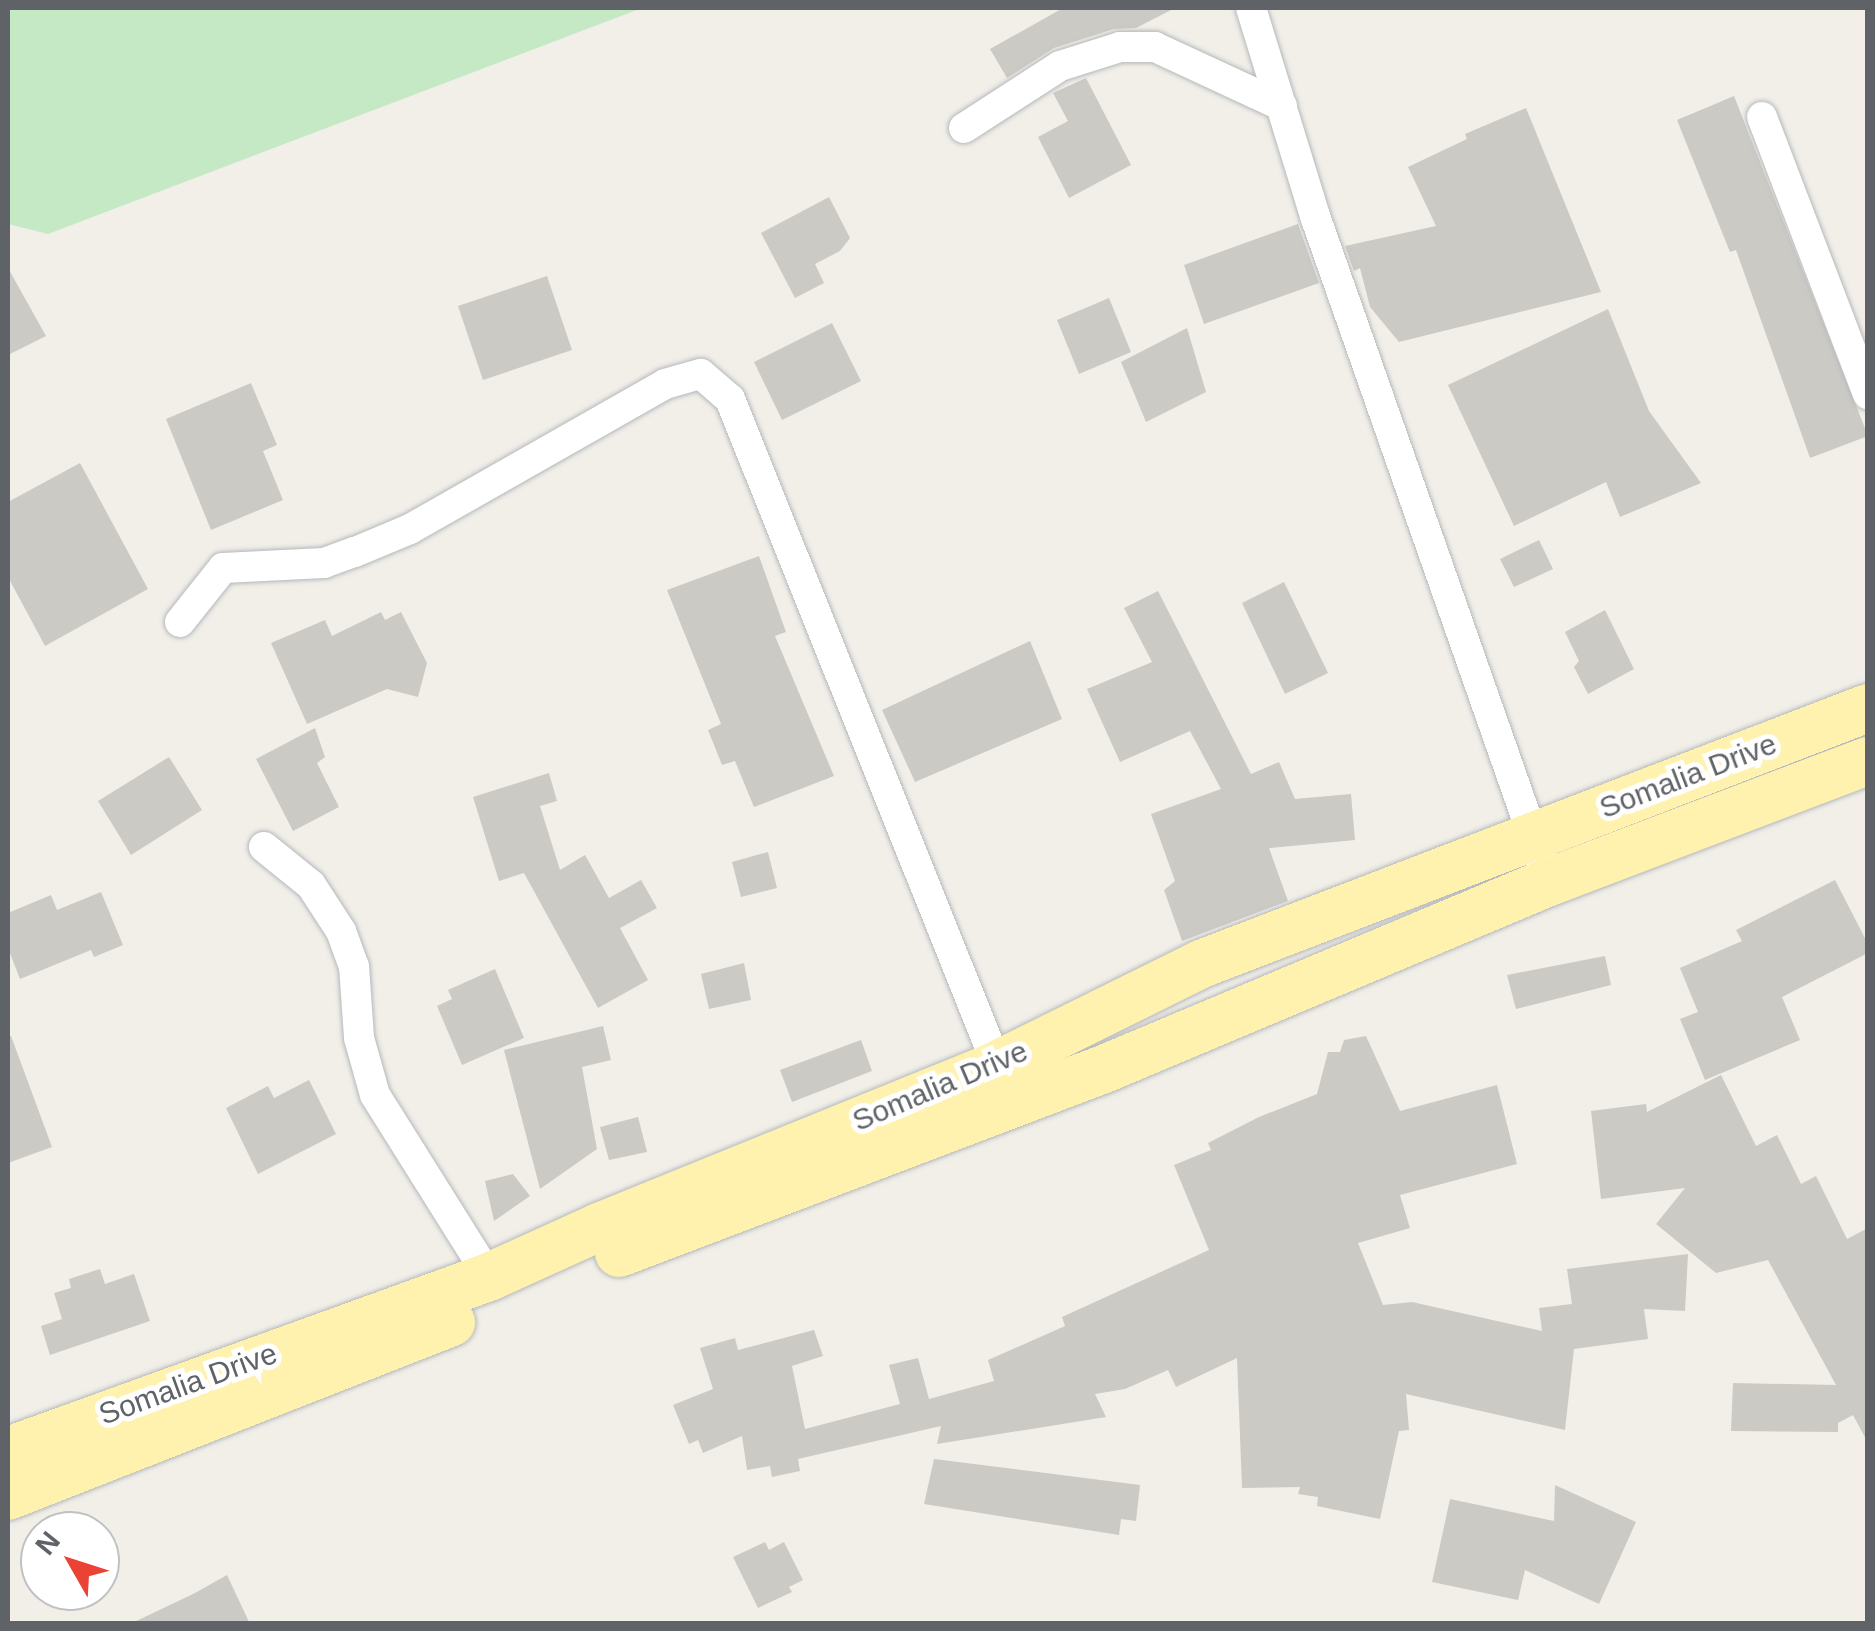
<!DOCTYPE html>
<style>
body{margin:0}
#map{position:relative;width:1875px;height:1631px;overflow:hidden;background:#f1efe8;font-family:Arial,sans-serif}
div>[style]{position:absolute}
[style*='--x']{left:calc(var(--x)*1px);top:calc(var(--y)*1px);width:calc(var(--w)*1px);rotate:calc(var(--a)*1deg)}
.green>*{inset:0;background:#c5e8c5}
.building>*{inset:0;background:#cccac5}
.roads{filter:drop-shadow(0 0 2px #b5b8bc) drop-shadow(0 0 2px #b5b8bc)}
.minor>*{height:30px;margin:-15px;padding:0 15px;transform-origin:15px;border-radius:15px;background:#fff}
.primary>*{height:48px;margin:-24px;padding:0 24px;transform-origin:24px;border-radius:24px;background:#fff2af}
span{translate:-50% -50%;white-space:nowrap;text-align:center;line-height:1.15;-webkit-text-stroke:10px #fff;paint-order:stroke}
.street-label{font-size:30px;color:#5f6368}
.frame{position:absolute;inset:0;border:10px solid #5f6368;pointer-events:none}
.north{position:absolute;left:20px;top:1511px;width:100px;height:100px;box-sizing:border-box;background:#fff;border:2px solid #bfc1c3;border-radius:50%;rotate:309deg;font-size:28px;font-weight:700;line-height:40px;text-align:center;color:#5f6368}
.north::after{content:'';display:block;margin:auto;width:35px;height:45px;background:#ea4335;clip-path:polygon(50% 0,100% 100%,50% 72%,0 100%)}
</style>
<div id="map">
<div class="green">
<i style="clip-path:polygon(8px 8px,642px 8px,48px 234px,8px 224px)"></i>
</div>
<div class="building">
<i style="clip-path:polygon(1063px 8px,1175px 8px,1136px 28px,1114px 29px,1054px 48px,1007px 78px,990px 49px)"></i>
<i style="clip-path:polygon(1086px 78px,1131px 165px,1069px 198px,1038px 137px,1068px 121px,1053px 93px)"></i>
<i style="clip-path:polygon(1734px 96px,1868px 436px,1810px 458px,1736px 250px,1730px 252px,1677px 120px)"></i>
<i style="clip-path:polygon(1526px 108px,1601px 292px,1399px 342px,1370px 307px,1360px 268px,1354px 271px,1345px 246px,1436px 226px,1408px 167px,1467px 139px,1465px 134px)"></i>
<i style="clip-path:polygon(829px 197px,850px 238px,840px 251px,815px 264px,824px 283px,795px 298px,761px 233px)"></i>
<i style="clip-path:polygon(1298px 224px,1319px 283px,1204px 324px,1184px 265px)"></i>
<i style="clip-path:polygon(8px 268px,46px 336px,8px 355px)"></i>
<i style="clip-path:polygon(547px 276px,572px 350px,483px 380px,458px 306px)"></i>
<i style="clip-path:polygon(1109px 298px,1131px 352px,1079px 374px,1057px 320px)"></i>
<i style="clip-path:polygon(1608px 309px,1649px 411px,1701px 483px,1620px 517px,1606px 482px,1514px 526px,1448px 385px)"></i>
<i style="clip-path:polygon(832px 323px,861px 381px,782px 420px,754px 362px)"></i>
<i style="clip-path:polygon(1187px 328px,1206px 392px,1146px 422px,1121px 362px)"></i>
<i style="clip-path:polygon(251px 383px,277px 445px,263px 451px,283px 500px,211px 530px,166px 419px)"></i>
<i style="clip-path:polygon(80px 463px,148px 589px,45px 646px,8px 577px,8px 502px)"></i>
<i style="clip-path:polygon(1539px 540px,1553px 569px,1514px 587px,1500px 559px)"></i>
<i style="clip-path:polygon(759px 556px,786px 632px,775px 636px,834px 776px,754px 807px,735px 761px,722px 765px,708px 730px,721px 724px,667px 590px)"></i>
<i style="clip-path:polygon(1284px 582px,1328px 673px,1285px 694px,1242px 603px)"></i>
<i style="clip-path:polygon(1158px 591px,1251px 774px,1279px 762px,1295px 799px,1351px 794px,1355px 840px,1269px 848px,1288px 901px,1182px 941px,1164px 890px,1175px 881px,1151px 814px,1221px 789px,1190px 731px,1120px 762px,1087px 689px,1152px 662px,1124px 608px)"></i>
<i style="clip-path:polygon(1605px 610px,1634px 669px,1588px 694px,1574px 667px,1579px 661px,1565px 632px)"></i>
<i style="clip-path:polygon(381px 612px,385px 620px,401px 612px,427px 663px,418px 697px,387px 689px,307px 724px,271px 643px,325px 620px,332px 636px)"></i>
<i style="clip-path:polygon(1030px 641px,1062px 719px,915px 782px,882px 710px)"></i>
<i style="clip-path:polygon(315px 728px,325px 757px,317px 763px,339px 807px,293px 831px,256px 759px)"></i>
<i style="clip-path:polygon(169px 757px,202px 810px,131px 855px,98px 801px)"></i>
<i style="clip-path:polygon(549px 773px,557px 801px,540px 806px,560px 870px,585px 855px,609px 898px,641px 880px,657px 908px,620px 928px,648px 980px,598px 1008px,524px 873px,499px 881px,473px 797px)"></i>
<i style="clip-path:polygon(768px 852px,777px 888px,741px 897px,732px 862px)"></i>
<i style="clip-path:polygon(1835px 880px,1868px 944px,1868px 953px,1782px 997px,1800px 1040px,1705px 1080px,1680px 1019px,1698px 1012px,1680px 968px,1742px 941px,1736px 930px)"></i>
<i style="clip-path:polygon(101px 892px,123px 945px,94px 957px,91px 950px,20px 979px,8px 948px,8px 913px,51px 895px,57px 910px)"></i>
<i style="clip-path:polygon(1605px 956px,1611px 985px,1516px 1009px,1507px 975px)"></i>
<i style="clip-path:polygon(744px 963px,751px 1000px,709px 1009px,701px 974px)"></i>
<i style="clip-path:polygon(495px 969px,524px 1038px,462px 1065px,437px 1006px,452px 999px,448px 990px)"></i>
<i style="clip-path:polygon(603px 1026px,611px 1060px,582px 1067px,597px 1149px,540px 1189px,504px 1050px)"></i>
<i style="clip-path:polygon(11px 1036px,52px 1147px,8px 1163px,8px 1037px)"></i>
<i style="clip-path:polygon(1366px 1036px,1400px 1111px,1497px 1085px,1517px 1164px,1400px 1195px,1410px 1228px,1358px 1243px,1383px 1305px,1412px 1302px,1542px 1331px,1539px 1308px,1572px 1304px,1567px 1269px,1688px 1254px,1685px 1311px,1644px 1309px,1648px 1339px,1574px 1349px,1565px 1430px,1406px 1394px,1409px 1430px,1399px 1431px,1380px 1519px,1317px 1506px,1318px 1497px,1298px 1494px,1300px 1487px,1242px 1488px,1237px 1358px,1176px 1387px,1168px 1370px,1125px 1389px,1095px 1394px,1106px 1417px,937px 1444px,941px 1426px,798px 1459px,800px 1471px,772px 1477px,770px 1466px,747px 1470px,742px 1436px,703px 1453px,698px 1440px,689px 1444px,673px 1405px,713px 1389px,700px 1348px,735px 1338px,738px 1350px,814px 1330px,823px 1356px,792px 1366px,805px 1429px,900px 1404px,889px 1365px,918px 1358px,929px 1399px,994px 1381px,988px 1360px,1065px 1326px,1062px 1317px,1209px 1250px,1174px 1165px,1211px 1150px,1208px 1143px,1259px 1117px,1317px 1094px,1328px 1052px,1340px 1052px,1344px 1040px)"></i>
<i style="clip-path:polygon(861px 1040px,872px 1071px,792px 1102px,780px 1070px)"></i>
<i style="clip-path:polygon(1721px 1075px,1756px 1146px,1777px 1135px,1801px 1184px,1816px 1176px,1847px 1239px,1868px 1228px,1868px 1443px,1853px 1415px,1838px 1423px,1838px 1432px,1731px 1431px,1733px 1383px,1836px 1385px,1768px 1260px,1716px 1273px,1656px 1224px,1685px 1188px,1601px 1199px,1591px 1111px,1646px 1104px,1647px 1112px)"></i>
<i style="clip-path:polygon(309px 1080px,336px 1134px,258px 1174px,226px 1108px,268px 1086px,274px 1098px)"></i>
<i style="clip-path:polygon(638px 1117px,647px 1152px,609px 1160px,600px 1127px)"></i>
<i style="clip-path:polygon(513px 1174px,530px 1196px,494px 1221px,485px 1181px)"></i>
<i style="clip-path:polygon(100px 1269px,105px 1284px,134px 1274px,150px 1321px,50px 1355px,41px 1326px,62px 1319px,54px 1293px,71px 1288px,69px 1279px)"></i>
<i style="clip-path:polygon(934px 1459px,1140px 1485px,1136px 1521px,1121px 1519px,1119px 1535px,924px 1504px)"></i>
<i style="clip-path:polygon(1555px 1485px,1636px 1522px,1599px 1604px,1525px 1570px,1518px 1600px,1432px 1582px,1450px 1499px,1554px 1521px)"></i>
<i style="clip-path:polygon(765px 1542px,769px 1550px,784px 1542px,803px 1580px,789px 1587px,792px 1592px,758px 1608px,733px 1557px)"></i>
<i style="clip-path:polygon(227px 1575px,250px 1624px,130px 1624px,195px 1593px)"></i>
</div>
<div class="roads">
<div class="minor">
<i style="--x:1251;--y:8;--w:218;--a:72.9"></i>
<i style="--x:1315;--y:216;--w:706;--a:70.64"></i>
<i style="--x:1762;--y:117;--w:297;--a:69.1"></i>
<i style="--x:964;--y:128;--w:114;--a:-32.9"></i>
<i style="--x:1060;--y:66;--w:63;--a:-17.6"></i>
<i style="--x:1120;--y:47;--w:35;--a:0"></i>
<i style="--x:1155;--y:47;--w:140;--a:24.9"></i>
<i style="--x:180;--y:622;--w:69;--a:-51.5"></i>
<i style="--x:223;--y:568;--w:101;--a:-2.8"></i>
<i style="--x:324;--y:563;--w:33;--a:-20"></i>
<i style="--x:355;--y:552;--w:60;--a:-22.7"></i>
<i style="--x:410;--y:529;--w:293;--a:-29.6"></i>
<i style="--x:665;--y:384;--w:37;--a:-16"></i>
<i style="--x:701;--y:374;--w:38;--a:41"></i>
<i style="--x:730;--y:399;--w:718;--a:68.15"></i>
<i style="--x:264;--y:847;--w:60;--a:39"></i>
<i style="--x:311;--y:885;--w:55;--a:56.9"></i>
<i style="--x:341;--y:931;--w:37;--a:70"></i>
<i style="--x:354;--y:966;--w:72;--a:86"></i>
<i style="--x:359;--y:1038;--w:59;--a:74.3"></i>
<i style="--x:375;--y:1095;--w:215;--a:57.9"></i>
</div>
<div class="primary">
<i style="--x:619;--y:1253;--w:519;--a:-20.78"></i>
<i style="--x:1104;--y:1069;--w:483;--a:-22.8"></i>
<i style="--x:1549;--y:882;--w:341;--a:-20.8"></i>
<i style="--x:8;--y:1451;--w:512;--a:-19.89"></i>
<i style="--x:489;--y:1277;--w:121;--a:-24.4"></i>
<i style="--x:599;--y:1227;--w:430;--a:-22.1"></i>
<i style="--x:997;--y:1065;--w:228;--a:-26.3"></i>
<i style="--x:1201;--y:964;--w:714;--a:-21"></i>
<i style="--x:8;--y:1496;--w:476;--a:-21.4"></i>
</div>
</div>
<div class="street-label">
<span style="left:1688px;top:776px;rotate:-21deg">Somalia Drive</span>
<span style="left:940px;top:1086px;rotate:-23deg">Somalia Drive</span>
<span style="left:188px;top:1384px;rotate:-20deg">Somalia Drive</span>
</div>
<div class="frame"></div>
<div class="north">N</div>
</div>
